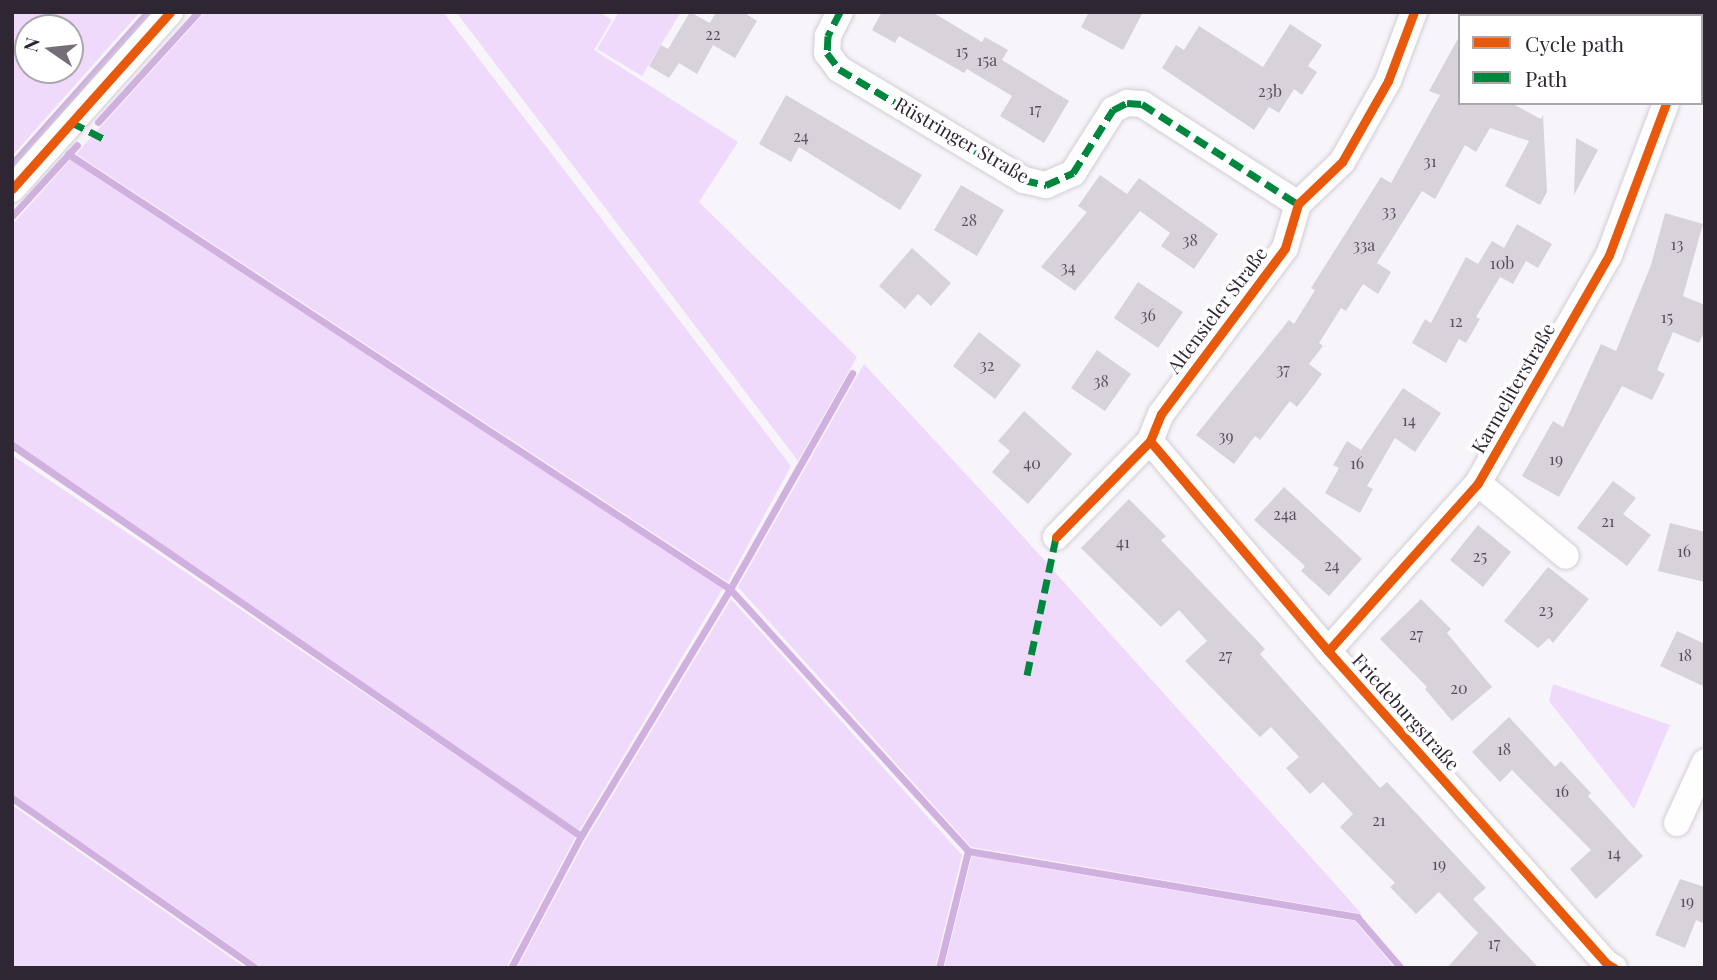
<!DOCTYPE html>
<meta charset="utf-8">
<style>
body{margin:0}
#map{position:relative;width:1717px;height:980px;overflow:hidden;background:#f8f5fa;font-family:"Playfair Display",serif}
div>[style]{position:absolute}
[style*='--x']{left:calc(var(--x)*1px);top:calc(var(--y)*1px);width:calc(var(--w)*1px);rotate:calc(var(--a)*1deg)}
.green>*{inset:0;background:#efdafb}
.stream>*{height:7px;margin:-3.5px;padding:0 3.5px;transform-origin:3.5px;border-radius:3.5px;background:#cfb0df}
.building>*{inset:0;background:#d8d2db}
.roads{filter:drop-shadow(0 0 2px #d3cdd6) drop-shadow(0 0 2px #d3cdd6)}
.street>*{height:26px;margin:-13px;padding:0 13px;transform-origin:13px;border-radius:13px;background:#fefefe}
.quiet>*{height:7px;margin-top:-3.5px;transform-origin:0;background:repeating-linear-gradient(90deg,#00873e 0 14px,transparent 0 21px)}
.cycleway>*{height:9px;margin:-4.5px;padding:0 4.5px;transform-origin:4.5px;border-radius:4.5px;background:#e8590c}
span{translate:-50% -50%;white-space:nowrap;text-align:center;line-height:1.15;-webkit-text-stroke:7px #fff;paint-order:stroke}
.number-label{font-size:16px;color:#58515c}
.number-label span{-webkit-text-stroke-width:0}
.street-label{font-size:19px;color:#2e2632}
.frame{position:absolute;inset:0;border:14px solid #2e2632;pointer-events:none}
.legend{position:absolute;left:1458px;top:14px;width:245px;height:91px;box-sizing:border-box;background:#fff;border:2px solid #aba8ad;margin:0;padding:9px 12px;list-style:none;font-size:21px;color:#2e2632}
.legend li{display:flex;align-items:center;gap:14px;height:35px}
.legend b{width:35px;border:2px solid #aba8ad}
.north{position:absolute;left:14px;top:14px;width:70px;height:70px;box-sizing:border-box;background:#fff;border:2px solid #aba8ad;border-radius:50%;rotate:284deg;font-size:19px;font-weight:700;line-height:28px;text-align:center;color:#2e2632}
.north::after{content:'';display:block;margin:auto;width:24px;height:32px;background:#756e78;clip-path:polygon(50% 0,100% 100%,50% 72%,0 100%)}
</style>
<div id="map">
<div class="green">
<i style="clip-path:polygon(evenodd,12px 12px,140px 12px,12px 156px,12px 12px,70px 28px,70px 70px,28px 70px,28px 28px,70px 28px)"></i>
<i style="clip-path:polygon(205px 12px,443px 12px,791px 466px,728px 582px,76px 154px)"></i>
<i style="clip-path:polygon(456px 12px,599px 12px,612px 20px,594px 50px,738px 142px,699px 202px,857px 357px,798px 461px)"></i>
<i style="clip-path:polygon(619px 12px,681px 12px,642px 76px,597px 49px)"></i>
<i style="clip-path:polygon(70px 160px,723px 588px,579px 831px,12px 444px,12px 225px)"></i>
<i style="clip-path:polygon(864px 364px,1000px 511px,1362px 914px,971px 847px,738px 587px)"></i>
<i style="clip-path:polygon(12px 455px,576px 836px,506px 968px,263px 968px,12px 794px)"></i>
<i style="clip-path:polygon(731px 599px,962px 855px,935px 968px,517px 968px,585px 841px)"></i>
<i style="clip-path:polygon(1553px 684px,1670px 725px,1634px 809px,1549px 701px)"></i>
<i style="clip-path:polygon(12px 805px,246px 968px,12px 968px)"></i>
<i style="clip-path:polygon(972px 856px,1355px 921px,1395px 968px,944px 968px)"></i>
</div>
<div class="stream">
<i style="--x:98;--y:122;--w:149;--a:-47.7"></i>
<i style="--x:68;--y:154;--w:792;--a:33.31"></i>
<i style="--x:730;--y:589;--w:354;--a:47.7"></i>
<i style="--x:968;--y:851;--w:121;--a:103.9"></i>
<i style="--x:12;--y:164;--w:204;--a:-48.2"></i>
<i style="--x:12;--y:216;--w:96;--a:-47.5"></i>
<i style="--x:12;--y:445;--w:690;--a:34.5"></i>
<i style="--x:12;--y:798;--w:297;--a:34.9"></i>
<i style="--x:968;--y:851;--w:395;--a:9.6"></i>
<i style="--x:1357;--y:917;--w:67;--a:49.2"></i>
<i style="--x:511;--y:968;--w:149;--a:-62.1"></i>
<i style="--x:581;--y:836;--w:288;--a:-58.9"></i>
<i style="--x:730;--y:589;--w:248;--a:-60.5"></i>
</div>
<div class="building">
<i style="clip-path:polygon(690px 12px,710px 23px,716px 12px,743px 12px,757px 21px,735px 58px,713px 45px,697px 74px,679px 63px,669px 78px,649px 66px,661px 45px,668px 49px)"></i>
<i style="clip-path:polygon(882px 12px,932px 12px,982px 42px,985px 37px,1008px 50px,1002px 60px,1069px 101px,1044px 143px,1000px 116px,1012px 96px,967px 69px,964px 73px,899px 36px,895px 43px,872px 30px)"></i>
<i style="clip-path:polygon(1089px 12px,1143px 12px,1123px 50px,1081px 27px)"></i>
<i style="clip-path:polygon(1290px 24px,1322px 45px,1308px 66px,1317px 72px,1302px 95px,1294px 89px,1279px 113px,1269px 107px,1254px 130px,1162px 68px,1176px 45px,1184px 50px,1199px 26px,1263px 67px)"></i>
<i style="clip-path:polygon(1460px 35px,1460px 103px,1511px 103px,1541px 119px,1543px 115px,1547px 192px,1540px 205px,1505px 186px,1529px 141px,1490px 128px,1476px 152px,1465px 145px,1435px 199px,1422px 191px,1377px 263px,1391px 272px,1378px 294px,1363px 284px,1346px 311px,1341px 308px,1319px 343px,1323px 346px,1309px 364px,1322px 374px,1297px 407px,1290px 401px,1260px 440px,1255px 436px,1234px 464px,1196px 435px,1289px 320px,1294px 324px,1315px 290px,1311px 288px,1381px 177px,1391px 183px,1440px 95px,1429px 91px)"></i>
<i style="clip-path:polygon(786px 95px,922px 175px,900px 210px,799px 147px,791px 162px,759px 144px)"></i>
<i style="clip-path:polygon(1576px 138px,1598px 150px,1574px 195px)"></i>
<i style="clip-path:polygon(1100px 175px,1127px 194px,1139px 178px,1218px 234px,1194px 269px,1161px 246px,1170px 233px,1140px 211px,1075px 291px,1041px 267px,1087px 212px,1078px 206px)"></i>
<i style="clip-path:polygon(961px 185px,1004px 210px,977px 256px,934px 230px)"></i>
<i style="clip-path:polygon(1665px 213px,1703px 224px,1683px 296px,1705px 305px,1705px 330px,1699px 343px,1673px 332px,1657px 370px,1665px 374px,1652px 400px,1622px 386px,1559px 497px,1522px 476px,1553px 421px,1563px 427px,1601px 344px,1616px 351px,1651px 265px)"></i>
<i style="clip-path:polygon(1517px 224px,1552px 244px,1538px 268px,1526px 261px,1513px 284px,1500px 277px,1476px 317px,1480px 319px,1466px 343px,1459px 339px,1446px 363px,1412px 343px,1425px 319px,1431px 323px,1466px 257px,1478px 264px,1492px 241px,1504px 248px)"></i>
<i style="clip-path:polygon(912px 248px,951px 283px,931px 306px,918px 294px,905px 309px,879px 286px)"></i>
<i style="clip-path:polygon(1138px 282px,1183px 312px,1158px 348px,1114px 318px)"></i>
<i style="clip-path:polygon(979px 332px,1021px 365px,995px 399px,953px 366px)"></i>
<i style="clip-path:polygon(1097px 350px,1131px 374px,1105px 411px,1071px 388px)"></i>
<i style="clip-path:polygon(1403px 388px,1441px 413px,1415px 452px,1395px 438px,1367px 486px,1373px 489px,1360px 513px,1325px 493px,1339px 468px,1333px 465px,1347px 441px,1361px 450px)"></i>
<i style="clip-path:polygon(1024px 411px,1072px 454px,1028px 504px,992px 472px,1010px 451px,998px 441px)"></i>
<i style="clip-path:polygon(1613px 481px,1636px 498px,1623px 514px,1651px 535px,1627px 566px,1577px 528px)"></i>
<i style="clip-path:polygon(1284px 487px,1362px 559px,1329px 596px,1301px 571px,1305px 566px,1254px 520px)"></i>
<i style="clip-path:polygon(1129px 499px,1166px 536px,1161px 540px,1265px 649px,1260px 654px,1380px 788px,1387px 782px,1486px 888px,1473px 899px,1539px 968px,1447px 968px,1478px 933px,1439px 892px,1416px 914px,1390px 887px,1395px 883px,1340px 827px,1353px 814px,1323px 782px,1310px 794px,1286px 768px,1299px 757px,1271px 727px,1260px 737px,1185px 661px,1207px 641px,1179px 610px,1161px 627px,1081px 548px)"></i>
<i style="clip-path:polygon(1670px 523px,1705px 532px,1705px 582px,1658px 571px)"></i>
<i style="clip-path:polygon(1478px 525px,1511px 552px,1483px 587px,1450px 560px)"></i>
<i style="clip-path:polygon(1548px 567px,1589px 599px,1553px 643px,1549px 638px,1538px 648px,1504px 621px)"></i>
<i style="clip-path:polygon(1421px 599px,1451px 629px,1447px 633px,1492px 687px,1452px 721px,1425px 689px,1427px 687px,1380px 639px)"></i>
<i style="clip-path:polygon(1677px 631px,1705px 644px,1705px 687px,1660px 666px)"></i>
<i style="clip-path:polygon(1509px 717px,1555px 767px,1561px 761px,1591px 793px,1588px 796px,1643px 856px,1596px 899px,1570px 869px,1591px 850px,1512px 770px,1500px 782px,1472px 752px)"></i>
<i style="clip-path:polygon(1680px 879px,1705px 887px,1705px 924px,1696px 920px,1685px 948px,1655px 935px)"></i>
</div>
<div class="roads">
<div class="street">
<i style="--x:840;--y:12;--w:27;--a:117"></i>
<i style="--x:828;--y:36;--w:17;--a:93"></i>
<i style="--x:827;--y:53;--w:20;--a:53"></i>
<i style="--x:839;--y:69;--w:216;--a:31"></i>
<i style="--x:1024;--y:180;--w:23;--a:13"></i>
<i style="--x:1046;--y:185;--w:30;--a:-24"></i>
<i style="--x:1073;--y:173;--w:75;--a:-57.6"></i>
<i style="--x:1113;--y:110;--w:16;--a:-27"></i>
<i style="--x:1127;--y:103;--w:15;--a:4"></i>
<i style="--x:1142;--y:104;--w:185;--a:32.7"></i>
<i style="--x:1559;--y:12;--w:13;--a:18"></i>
<i style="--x:1701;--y:59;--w:4;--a:14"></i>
<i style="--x:12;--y:189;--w:237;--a:-48.2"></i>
<i style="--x:1150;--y:441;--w:275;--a:49.7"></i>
<i style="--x:1328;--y:651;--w:419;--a:48.3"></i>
<i style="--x:1607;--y:964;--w:8;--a:30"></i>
<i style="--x:1478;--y:483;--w:114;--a:39.7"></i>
<i style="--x:1056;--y:537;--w:134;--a:-45.6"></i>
<i style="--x:1150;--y:441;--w:29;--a:-68"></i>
<i style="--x:1161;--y:414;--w:207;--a:-53.2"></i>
<i style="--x:1285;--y:248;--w:46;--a:-73.5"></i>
<i style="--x:1298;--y:204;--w:61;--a:-43.7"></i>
<i style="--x:1342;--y:162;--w:93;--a:-60.4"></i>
<i style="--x:1388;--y:81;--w:74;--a:-69.4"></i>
<i style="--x:1328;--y:651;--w:225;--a:-48.2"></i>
<i style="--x:1478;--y:483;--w:263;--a:-60.1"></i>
<i style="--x:1609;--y:255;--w:162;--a:-69.4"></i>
<i style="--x:1677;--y:823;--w:67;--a:-65.3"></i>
</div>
</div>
<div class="quiet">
<i style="--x:840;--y:12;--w:27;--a:117"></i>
<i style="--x:828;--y:36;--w:17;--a:93"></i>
<i style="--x:827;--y:53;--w:20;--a:53"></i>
<i style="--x:839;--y:69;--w:216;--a:31"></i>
<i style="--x:1024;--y:180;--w:23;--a:13"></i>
<i style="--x:1046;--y:185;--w:30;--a:-24"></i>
<i style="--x:1073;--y:173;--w:75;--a:-57.6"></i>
<i style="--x:1113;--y:110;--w:16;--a:-27"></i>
<i style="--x:1127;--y:103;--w:15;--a:4"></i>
<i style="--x:1142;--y:104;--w:185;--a:32.7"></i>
<i style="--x:71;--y:122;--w:36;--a:27"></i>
<i style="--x:1027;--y:675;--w:141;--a:-78.1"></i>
</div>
<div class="cycleway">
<i style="--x:12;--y:189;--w:237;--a:-48.2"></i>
<i style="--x:1150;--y:441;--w:275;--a:49.7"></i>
<i style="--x:1328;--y:651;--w:419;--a:48.3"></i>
<i style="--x:1607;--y:964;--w:8;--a:30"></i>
<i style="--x:1056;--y:537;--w:134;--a:-45.6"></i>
<i style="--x:1150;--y:441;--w:29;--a:-68"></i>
<i style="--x:1161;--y:414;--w:207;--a:-53.2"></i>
<i style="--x:1285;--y:248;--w:46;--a:-73.5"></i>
<i style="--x:1298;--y:204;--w:61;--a:-43.7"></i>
<i style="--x:1342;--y:162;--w:93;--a:-60.4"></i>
<i style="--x:1388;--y:81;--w:74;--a:-69.4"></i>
<i style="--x:1328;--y:651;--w:225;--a:-48.2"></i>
<i style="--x:1478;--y:483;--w:263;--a:-60.1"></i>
<i style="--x:1609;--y:255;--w:162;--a:-69.4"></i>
</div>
<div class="number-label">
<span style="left:713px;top:34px">22</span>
<span style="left:962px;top:51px">15</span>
<span style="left:987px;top:60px">15a</span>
<span style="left:1270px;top:91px">23b</span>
<span style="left:1035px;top:109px">17</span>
<span style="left:801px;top:136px">24</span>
<span style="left:1430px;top:161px">31</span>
<span style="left:1389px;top:211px">33</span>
<span style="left:969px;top:220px">28</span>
<span style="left:1190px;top:240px">38</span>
<span style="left:1677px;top:244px">13</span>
<span style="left:1364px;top:245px">33a</span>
<span style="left:1502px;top:263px">10b</span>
<span style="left:1068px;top:267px">34</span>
<span style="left:1148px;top:315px">36</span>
<span style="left:1667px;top:317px">15</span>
<span style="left:1456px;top:321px">12</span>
<span style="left:987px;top:365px">32</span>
<span style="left:1283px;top:369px">37</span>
<span style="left:1101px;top:381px">38</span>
<span style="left:1409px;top:420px">14</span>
<span style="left:1226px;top:436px">39</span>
<span style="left:1556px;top:459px">19</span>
<span style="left:1032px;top:463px">40</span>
<span style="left:1357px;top:463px">16</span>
<span style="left:1285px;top:514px">24a</span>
<span style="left:1608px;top:521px">21</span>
<span style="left:1123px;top:542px">41</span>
<span style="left:1684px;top:551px">16</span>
<span style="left:1480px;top:556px">25</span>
<span style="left:1332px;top:565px">24</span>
<span style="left:1546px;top:610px">23</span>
<span style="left:1416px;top:634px">27</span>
<span style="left:1225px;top:655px">27</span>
<span style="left:1685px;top:655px">18</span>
<span style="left:1459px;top:688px">20</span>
<span style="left:1504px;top:749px">18</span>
<span style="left:1562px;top:791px">16</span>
<span style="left:1379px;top:820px">21</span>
<span style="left:1614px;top:853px">14</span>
<span style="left:1439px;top:864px">19</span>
<span style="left:1687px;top:901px">19</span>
<span style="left:1494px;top:943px">17</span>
</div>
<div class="street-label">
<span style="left:962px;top:140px;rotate:30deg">Rüstringer Straße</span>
<span style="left:1217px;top:310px;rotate:-53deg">Altensieler Straße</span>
<span style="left:1513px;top:388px;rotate:-60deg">Karmeliterstraße</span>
<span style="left:1406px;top:712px;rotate:48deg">Friedeburgstraße</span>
</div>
<div class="frame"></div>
<ul class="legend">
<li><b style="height:9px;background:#e8590c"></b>Cycle path</li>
<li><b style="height:9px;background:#00873e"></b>Path</li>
</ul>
<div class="north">N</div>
</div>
